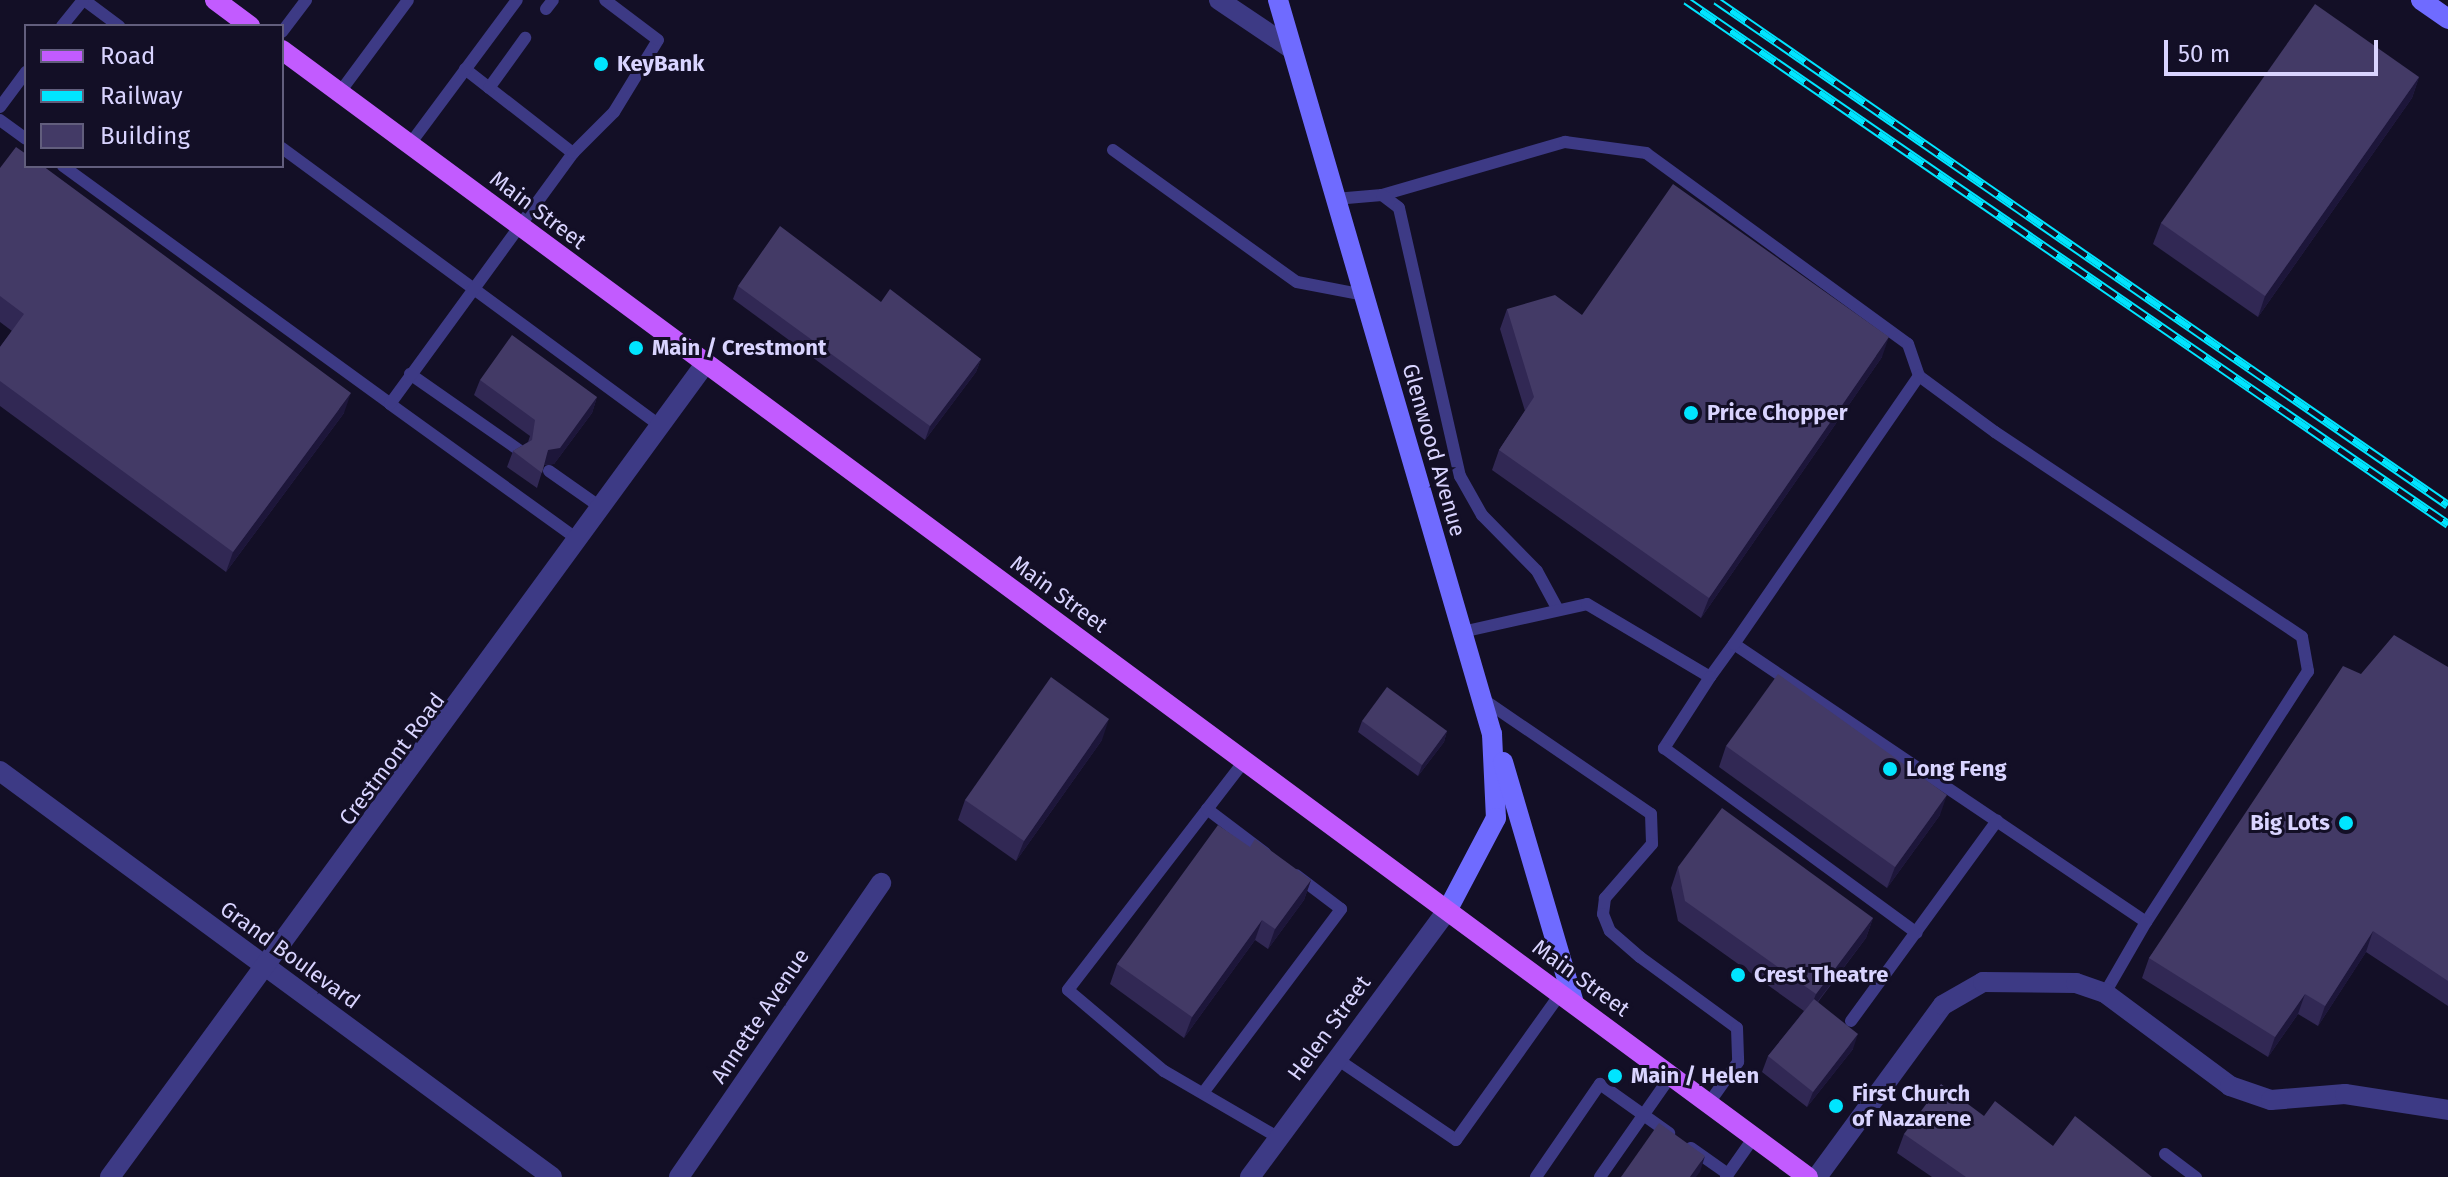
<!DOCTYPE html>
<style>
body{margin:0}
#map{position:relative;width:2448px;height:1177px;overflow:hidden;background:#130f26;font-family:"Fira Sans",sans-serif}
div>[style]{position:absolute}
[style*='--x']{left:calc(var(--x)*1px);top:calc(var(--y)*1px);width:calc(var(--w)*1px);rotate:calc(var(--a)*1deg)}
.lane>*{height:12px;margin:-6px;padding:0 6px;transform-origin:6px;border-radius:6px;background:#3d3a85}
.street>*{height:20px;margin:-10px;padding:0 10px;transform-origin:10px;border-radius:10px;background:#3d3a85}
.secondary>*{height:20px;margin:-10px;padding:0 10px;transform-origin:10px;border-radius:10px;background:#6f6bff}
.primary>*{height:20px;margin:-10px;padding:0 10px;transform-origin:10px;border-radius:10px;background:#c25bff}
.rail>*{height:9px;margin-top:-4.5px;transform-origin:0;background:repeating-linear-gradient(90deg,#130f26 0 18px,#00e5ff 0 36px);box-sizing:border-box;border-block:2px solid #00e5ff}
.wall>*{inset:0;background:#312854}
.shaded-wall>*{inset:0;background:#1d163a}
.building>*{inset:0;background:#433a66}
.dots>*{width:22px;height:22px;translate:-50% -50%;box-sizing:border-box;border:4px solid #130f26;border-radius:50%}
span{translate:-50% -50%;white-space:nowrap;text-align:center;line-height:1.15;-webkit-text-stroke:6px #130f26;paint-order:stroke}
.poi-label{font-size:22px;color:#d9d4ff;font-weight:700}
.left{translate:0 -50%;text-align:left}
.right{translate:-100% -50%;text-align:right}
.street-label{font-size:22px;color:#d9d4ff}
.legend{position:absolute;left:24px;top:24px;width:260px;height:144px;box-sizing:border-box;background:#130f26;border:2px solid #625e7d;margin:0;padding:10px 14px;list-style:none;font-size:24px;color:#d9d4ff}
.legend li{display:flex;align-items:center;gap:16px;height:40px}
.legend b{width:40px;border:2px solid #625e7d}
.scale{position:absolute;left:2164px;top:40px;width:214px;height:36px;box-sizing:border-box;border:4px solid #d9d4ff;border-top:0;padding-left:10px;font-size:24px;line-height:28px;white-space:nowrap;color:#d9d4ff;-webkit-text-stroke:6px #130f26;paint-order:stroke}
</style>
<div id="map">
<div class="lane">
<i style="--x:84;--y:0;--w:44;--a:36.6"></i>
<i style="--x:546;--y:9;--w:11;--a:-52"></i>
<i style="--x:62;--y:26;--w:33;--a:-51"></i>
<i style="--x:282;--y:32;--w:40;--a:-53"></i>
<i style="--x:465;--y:69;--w:137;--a:37.9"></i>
<i style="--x:489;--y:88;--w:62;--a:-54.2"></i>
<i style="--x:340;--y:92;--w:114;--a:-53.5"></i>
<i style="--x:0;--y:107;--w:44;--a:-53.4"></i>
<i style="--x:0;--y:120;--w:32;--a:36"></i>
<i style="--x:410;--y:144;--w:179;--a:-53.4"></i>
<i style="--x:282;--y:148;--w:469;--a:36.3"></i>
<i style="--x:1113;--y:150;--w:226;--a:35.7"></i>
<i style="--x:1297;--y:282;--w:68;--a:11"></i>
<i style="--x:63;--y:166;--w:404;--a:36"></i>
<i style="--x:1382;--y:195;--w:191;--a:-16.2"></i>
<i style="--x:1565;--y:142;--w:82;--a:7.7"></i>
<i style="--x:1646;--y:153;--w:324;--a:36.1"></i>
<i style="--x:1908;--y:344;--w:34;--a:71"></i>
<i style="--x:1919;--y:376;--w:94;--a:36.4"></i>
<i style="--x:1995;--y:432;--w:369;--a:33.7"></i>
<i style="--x:2302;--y:637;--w:35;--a:80"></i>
<i style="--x:2308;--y:671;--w:299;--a:122.8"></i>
<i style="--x:1335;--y:199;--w:47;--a:-4.9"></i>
<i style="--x:1382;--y:195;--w:21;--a:37"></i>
<i style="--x:1399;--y:208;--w:275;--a:77.2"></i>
<i style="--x:1460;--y:476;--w:45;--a:60.6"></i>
<i style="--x:1482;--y:515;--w:78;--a:45.5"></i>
<i style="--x:1537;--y:571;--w:42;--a:61.6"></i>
<i style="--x:410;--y:374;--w:133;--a:34.9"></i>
<i style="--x:549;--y:471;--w:66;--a:35.1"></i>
<i style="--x:580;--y:541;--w:234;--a:-144.2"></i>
<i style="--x:390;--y:404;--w:311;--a:-53.9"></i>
<i style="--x:573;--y:153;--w:58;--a:-45"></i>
<i style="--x:614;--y:112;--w:84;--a:-58.6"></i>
<i style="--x:658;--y:40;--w:66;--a:-143"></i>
<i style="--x:1462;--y:632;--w:128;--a:-12.6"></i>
<i style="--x:1587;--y:604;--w:143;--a:30.7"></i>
<i style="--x:1710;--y:677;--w:41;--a:-54"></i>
<i style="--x:1734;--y:644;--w:497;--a:34"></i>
<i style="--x:2146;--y:922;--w:82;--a:120"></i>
<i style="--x:1734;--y:644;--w:326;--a:-55.4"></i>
<i style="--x:1710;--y:677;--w:85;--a:122.9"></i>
<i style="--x:1664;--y:748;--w:313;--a:36.2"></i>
<i style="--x:1484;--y:700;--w:202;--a:34.3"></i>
<i style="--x:1651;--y:814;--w:30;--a:88"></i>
<i style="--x:1652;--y:844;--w:72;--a:131"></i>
<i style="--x:1605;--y:898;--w:16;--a:97"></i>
<i style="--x:1603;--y:914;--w:18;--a:68"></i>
<i style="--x:1610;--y:931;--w:40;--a:41"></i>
<i style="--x:1640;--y:957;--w:120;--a:36.2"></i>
<i style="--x:1737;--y:1028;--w:34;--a:88"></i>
<i style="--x:1738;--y:1062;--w:50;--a:125.3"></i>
<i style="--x:1245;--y:760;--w:290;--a:127.6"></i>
<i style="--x:1068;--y:990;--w:126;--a:40.2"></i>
<i style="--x:1164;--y:1071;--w:133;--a:30.2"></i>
<i style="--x:1207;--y:809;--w:73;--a:37.2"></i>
<i style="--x:1851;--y:1021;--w:248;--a:-53.9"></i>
<i style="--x:1337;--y:1059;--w:144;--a:34.2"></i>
<i style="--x:1456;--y:1140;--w:181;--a:-54.5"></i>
<i style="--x:1203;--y:1093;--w:230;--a:-53.1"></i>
<i style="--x:1341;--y:909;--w:56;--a:-142.9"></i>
<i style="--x:1691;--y:1148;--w:45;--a:35.1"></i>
<i style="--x:2165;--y:1154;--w:39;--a:37"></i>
<i style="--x:1536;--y:1177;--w:113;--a:-55.5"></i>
<i style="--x:1600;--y:1084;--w:85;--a:35.4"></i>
<i style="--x:1600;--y:1177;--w:126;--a:-55"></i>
<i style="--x:1726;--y:1177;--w:49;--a:-55"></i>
</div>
<div class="street">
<i style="--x:1219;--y:0;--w:88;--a:33.9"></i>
<i style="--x:0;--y:771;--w:685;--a:36.33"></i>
<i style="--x:110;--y:1177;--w:1007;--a:-53.8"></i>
<i style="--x:679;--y:1177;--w:357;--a:-55.5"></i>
<i style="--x:1250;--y:1177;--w:333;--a:-53.5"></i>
<i style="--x:1817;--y:1177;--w:213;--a:-53.8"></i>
<i style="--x:1943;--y:1005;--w:46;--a:-29.9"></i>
<i style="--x:1983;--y:982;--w:93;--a:0.6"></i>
<i style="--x:2076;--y:983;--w:31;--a:19"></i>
<i style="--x:2105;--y:993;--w:156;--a:36.6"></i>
<i style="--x:2230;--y:1086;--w:43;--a:18.9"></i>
<i style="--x:2271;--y:1100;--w:74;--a:-4.6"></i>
<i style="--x:2345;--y:1094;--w:104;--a:8.8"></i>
</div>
<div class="secondary">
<i style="--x:1278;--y:0;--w:765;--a:73.75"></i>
<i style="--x:1492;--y:734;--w:84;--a:87.3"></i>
<i style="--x:1496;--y:818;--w:103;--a:117.8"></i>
<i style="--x:2421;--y:0;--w:33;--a:35"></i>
<i style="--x:1503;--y:762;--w:251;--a:73.6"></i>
</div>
<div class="primary">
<i style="--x:215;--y:0;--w:44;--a:36.6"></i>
<i style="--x:282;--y:50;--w:1897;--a:36.45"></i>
</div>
<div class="rail">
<i style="--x:1686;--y:0;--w:925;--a:34.51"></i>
<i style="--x:1716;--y:0;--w:889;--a:34.6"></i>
</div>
<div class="wall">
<i style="clip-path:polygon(2419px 77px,2412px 98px,2258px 317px,2153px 244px,2161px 223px)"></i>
<i style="clip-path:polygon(0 168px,344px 413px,226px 572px,0 406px,0 347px,12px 331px,0 322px)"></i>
<i style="clip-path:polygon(738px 286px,881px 302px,981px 359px,976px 372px,925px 440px,733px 299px)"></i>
<i style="clip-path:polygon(1507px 309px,1582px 315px,1882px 357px,1701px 618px,1492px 470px,1499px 450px,1525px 411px,1500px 329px)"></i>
<i style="clip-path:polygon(480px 380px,597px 397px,592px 413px,554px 464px,544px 465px,537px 488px,507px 467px,513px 451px,528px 442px,530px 436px,474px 395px)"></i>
<i style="clip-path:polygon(2448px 667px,2448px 1006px,2366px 952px,2318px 1026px,2298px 1014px,2268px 1057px,2142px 978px,2149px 958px,2361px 674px)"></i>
<i style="clip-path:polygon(1362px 721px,1447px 731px,1444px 742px,1418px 776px,1358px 732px)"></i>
<i style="clip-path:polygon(1102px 740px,1016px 861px,958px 820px,965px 800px)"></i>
<i style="clip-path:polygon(1726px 746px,1940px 815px,1887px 888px,1719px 767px)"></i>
<i style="clip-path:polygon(1250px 847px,1311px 880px,1304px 900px,1268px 949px,1255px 940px,1184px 1038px,1110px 984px,1117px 964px)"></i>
<i style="clip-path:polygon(1678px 867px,1873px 918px,1866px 938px,1818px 1002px,1853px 1049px,1807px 1107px,1762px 1072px,1768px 1056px,1804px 1011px,1678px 921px,1671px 888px)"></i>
<i style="clip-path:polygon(1984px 1116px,2053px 1146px,2152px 1177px,1932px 1177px,1897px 1153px,1904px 1134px)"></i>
</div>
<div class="shaded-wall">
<i style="clip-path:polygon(2419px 77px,2412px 98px,2258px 317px,2265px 296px)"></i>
<i style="clip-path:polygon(1889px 337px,1882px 357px,1701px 618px,1709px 598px)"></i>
<i style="clip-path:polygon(981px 359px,976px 372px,925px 440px,930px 426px)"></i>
<i style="clip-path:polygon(351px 393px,344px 413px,226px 572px,233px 552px)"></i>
<i style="clip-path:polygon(597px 397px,592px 413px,554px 464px,542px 465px,548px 450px)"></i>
<i style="clip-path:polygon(1109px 719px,1102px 740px,1016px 861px,1024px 841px)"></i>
<i style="clip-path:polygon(1447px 731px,1444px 742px,1418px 776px,1422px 765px)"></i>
<i style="clip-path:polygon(1947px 795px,1940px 815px,1887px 888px,1895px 867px)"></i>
<i style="clip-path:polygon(1311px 880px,1304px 900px,1268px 949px,1275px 929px)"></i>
<i style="clip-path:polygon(1873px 918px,1866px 938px,1808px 1014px,1816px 994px)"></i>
<i style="clip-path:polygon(1262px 920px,1255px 940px,1184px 1038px,1192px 1017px)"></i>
<i style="clip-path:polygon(2373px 931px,2366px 952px,2318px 1026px,2325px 1006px)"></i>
<i style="clip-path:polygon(2305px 994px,2298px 1014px,2268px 1057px,2275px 1037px)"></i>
<i style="clip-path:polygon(1858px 1034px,1853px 1049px,1807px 1107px,1813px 1092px)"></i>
<i style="clip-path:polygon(1705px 1156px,1700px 1172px,1696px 1177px,1690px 1177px)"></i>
</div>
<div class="building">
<i style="clip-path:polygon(2315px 4px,2419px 77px,2265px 296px,2161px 223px)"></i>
<i style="clip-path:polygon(16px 147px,26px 154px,26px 166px,43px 166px,351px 393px,233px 552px,0 381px,0 347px,24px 314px,0 296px,0 168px)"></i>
<i style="clip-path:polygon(1673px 184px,1889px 337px,1709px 598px,1499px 450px,1534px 397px,1507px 309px,1555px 295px,1582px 315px)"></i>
<i style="clip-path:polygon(780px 226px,881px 302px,890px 289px,981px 359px,930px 426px,738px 286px)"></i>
<i style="clip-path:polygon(512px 335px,597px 397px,560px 448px,548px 450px,542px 473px,513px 451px,532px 440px,535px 420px,480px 380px)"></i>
<i style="clip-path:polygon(2394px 635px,2448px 667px,2448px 981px,2373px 931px,2325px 1006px,2305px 994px,2275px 1037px,2149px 958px,2343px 666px,2361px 674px)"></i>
<i style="clip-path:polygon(1778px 674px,1947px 795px,1895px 867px,1726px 746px)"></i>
<i style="clip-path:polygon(1051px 677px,1109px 719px,1024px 841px,965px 800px)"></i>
<i style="clip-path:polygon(1387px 687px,1447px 731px,1422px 765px,1362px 721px)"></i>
<i style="clip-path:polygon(1722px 808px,1873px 918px,1816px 994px,1685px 901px,1678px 867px)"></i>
<i style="clip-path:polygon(1218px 825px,1250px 847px,1255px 839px,1311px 880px,1275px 929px,1262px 920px,1192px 1017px,1117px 964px)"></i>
<i style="clip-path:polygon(1814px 999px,1858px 1034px,1813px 1092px,1768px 1056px)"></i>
<i style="clip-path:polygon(1941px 1084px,1984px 1116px,1995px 1101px,2053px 1146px,2075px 1116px,2152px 1177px,1966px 1177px,1904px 1134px)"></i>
<i style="clip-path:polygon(1659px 1123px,1705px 1156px,1690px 1177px,1621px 1177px)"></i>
</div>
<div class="dots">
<i style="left:601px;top:64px;background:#00e5ff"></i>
<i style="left:636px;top:348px;background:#00e5ff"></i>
<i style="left:1691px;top:413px;background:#00e5ff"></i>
<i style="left:1890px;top:769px;background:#00e5ff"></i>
<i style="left:2346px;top:823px;background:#00e5ff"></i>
<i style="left:1738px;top:975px;background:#00e5ff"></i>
<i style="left:1615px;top:1076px;background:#00e5ff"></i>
<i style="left:1836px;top:1106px;background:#00e5ff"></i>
</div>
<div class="poi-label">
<span class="left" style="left:617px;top:64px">KeyBank</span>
<span class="left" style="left:652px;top:348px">Main / Crestmont</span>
<span class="left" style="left:1707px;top:413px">Price Chopper</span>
<span class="left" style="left:1906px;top:769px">Long Feng</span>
<span class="right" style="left:2330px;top:823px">Big Lots</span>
<span class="left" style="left:1754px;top:975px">Crest Theatre</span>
<span class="left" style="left:1631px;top:1076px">Main / Helen</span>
<span class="left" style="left:1852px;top:1106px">First Church<br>of Nazarene</span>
</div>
<div class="street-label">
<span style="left:538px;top:210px;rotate:37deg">Main Street</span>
<span style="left:1434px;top:450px;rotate:74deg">Glenwood Avenue</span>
<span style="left:1059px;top:594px;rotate:36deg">Main Street</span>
<span style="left:392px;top:759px;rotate:-53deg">Crestmont Road</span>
<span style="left:290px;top:955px;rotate:36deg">Grand Boulevard</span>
<span style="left:1581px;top:978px;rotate:36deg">Main Street</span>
<span style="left:760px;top:1016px;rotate:-56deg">Annette Avenue</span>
<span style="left:1329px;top:1028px;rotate:-54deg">Helen Street</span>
</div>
<ul class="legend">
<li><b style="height:10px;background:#c25bff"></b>Road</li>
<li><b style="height:10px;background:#00e5ff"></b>Railway</li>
<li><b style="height:22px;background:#433a66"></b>Building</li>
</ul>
<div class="scale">50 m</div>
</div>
